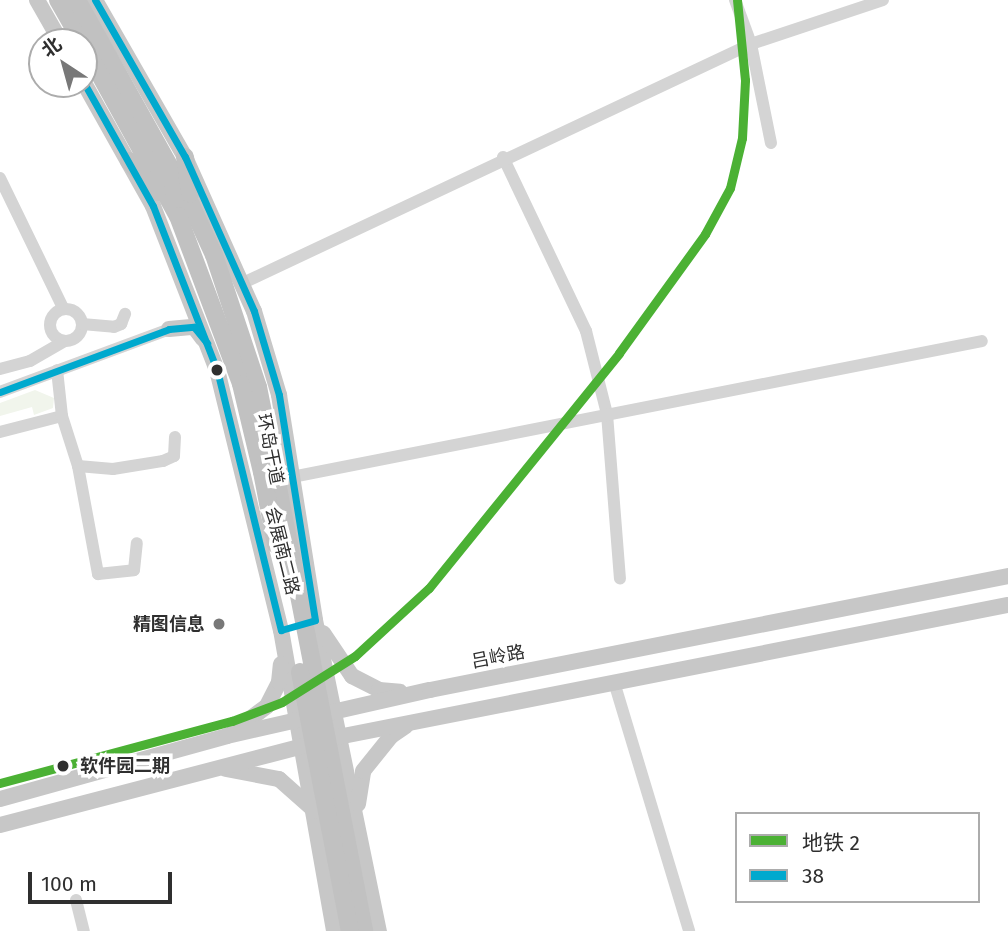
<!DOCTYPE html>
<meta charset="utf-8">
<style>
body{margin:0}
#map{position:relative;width:1008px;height:931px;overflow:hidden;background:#fff;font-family:"Fira Sans","Noto Sans SC",sans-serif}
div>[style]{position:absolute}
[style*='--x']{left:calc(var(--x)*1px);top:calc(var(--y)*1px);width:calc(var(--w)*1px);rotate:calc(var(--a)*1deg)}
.green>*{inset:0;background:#f1f5ec}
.minor>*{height:12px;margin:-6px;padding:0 6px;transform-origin:6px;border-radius:6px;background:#d4d4d4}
.minor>.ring{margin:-6px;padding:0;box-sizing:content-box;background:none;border:12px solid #d4d4d4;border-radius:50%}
.major>*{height:16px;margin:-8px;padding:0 8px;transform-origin:8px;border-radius:8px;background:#c7c7c7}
.highway>*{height:18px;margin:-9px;padding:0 9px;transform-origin:9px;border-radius:9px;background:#c1c1c1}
.highway-bridge>*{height:18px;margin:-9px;padding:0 9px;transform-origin:9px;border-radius:9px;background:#c1c1c1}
.bus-1>*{height:7px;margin:-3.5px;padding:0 3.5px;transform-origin:3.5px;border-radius:3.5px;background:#00a9ce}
.metro-1>*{height:9px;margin:-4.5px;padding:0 4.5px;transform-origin:4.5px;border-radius:4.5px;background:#4bb134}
.dots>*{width:19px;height:19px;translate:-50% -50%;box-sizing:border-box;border:4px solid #fff;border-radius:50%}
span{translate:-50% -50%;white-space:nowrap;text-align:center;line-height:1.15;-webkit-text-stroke:7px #fff;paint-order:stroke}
.street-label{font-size:18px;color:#2f2f2f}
.poi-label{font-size:18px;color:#2f2f2f;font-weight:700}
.right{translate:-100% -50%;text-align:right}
.stop-label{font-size:18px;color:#2f2f2f;font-weight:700}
.left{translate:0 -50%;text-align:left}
.legend{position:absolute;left:735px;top:812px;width:245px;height:91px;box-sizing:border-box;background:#fff;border:2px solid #acacac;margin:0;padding:9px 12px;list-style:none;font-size:21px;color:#2f2f2f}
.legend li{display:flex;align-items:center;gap:14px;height:35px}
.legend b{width:35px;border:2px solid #acacac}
.north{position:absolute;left:28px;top:28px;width:70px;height:70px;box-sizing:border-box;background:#fff;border:2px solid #acacac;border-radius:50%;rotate:324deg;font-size:19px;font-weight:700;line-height:28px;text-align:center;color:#2f2f2f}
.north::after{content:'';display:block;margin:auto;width:24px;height:32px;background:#787878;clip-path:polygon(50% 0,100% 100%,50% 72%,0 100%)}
.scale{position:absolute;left:28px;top:872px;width:144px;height:32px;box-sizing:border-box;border:4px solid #2f2f2f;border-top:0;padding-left:9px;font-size:21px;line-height:24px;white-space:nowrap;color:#2f2f2f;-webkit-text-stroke:5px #fff;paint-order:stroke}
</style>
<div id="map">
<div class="green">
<i style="clip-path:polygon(35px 390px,54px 398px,53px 408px,34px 415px,32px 407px,0 416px,0 403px)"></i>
</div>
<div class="minor">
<i style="--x:735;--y:0;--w:47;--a:70"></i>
<i style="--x:751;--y:44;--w:101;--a:78.6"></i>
<i style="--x:503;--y:157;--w:193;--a:64.5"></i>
<i style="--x:586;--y:331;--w:86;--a:75.8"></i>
<i style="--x:607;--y:414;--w:165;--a:85.5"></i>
<i style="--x:0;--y:178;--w:144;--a:64.1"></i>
<i style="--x:243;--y:283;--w:561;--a:-25.2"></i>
<i style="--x:751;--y:44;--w:139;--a:-18.4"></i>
<i class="ring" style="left:50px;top:309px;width:20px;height:20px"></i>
<i style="--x:82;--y:324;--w:32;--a:5"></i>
<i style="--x:114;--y:327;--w:8;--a:-23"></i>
<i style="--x:121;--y:324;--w:11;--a:-68"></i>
<i style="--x:0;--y:369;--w:31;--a:-15"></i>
<i style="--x:30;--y:361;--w:39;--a:-30"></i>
<i style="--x:0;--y:392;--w:180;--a:-20.4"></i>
<i style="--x:62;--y:416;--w:52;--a:72.3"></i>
<i style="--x:78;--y:466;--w:35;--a:5"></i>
<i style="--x:113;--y:469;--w:51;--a:-9.1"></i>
<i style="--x:163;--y:461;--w:12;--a:-24"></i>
<i style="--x:174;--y:456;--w:19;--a:-87"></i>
<i style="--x:0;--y:432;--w:64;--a:-14.5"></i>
<i style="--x:62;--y:416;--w:46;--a:-96.2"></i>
<i style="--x:78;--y:466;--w:110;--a:79.5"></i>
<i style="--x:98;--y:574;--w:36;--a:-6"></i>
<i style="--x:134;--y:570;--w:27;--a:-84"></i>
<i style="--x:292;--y:477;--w:703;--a:-11.15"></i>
<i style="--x:614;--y:682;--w:260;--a:73.2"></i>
<i style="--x:76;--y:900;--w:32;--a:76"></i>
</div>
<div class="major">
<i style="--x:37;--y:0;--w:48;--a:60.3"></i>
<i style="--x:95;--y:0;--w:181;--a:60.2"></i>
<i style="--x:185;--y:157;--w:169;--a:65.9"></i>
<i style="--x:254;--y:311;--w:88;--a:73.4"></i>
<i style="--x:279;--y:395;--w:228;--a:80.9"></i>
<i style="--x:315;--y:620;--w:318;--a:78.4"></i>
<i style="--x:84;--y:83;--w:141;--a:60.7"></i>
<i style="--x:153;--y:206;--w:176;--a:68.7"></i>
<i style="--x:217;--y:370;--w:268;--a:76.2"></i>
<i style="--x:281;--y:630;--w:306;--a:80"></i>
<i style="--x:169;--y:329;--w:25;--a:-5"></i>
<i style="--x:194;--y:327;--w:15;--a:53"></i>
<i style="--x:323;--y:633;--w:52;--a:56"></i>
<i style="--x:352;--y:676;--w:30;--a:27"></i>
<i style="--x:379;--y:690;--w:21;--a:5"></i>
<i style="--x:234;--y:731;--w:41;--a:-37.1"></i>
<i style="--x:267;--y:706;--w:27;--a:-63"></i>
<i style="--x:279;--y:682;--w:18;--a:-84"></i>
<i style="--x:226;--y:769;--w:54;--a:10.7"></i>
<i style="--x:279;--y:779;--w:48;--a:41.6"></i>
<i style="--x:0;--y:799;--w:236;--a:-15.5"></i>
<i style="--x:227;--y:736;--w:208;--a:-12.8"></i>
<i style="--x:430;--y:690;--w:589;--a:-11.16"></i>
<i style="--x:358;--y:804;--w:33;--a:-81"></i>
<i style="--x:363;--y:771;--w:45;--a:-51.3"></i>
<i style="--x:391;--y:736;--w:18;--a:-34"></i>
<i style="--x:0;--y:825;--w:349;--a:-14.6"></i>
<i style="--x:338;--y:737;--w:683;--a:-11.15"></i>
</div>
<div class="highway">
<i style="--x:58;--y:0;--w:48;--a:60.3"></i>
<i style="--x:77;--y:0;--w:235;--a:60.9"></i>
<i style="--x:191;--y:205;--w:55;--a:65.3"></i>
<i style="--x:214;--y:255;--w:139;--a:71.6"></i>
<i style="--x:258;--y:387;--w:82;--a:78.7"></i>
<i style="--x:84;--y:46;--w:194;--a:61.1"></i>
<i style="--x:178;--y:216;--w:179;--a:69.4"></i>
<i style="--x:241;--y:384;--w:90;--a:76.6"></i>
<i style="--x:185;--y:157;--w:37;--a:82"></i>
<i style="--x:129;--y:161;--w:42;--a:47.9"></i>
</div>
<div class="highway-bridge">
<i style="--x:274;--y:467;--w:473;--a:79"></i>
<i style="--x:262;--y:472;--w:74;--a:79.1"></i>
<i style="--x:300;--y:672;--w:264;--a:79.1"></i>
</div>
<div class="bus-1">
<i style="--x:84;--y:83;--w:141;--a:60.7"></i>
<i style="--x:153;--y:206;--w:176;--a:68.7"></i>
<i style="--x:217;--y:370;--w:268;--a:76.2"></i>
<i style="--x:281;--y:630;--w:35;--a:-16"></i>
<i style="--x:315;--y:620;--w:228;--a:-99.1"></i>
<i style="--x:279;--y:395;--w:88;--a:-106.6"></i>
<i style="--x:254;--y:311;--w:169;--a:-114.1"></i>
<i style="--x:185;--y:157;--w:181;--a:-119.8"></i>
<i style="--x:0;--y:392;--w:180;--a:-20.4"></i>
<i style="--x:169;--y:329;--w:25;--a:-5"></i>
<i style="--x:194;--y:327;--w:21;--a:51"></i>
</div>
<div class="metro-1">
<i style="--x:0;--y:783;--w:240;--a:-15"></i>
<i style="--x:232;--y:721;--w:53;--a:-20.8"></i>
<i style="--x:282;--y:702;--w:86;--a:-32.2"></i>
<i style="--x:355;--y:656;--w:100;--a:-42.6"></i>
<i style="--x:429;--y:588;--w:302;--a:-51"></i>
<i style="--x:619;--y:353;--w:147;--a:-54.1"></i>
<i style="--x:705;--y:234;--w:52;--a:-61.5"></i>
<i style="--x:730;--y:188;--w:51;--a:-76.5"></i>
<i style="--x:742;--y:138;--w:58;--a:-87"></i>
<i style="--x:745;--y:80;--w:80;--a:-95.7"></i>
</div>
<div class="dots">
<i style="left:217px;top:370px;background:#2f2f2f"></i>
<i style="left:219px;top:624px;background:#787878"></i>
<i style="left:63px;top:766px;background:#2f2f2f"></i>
</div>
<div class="street-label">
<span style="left:270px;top:449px;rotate:79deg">环岛干道</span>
<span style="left:282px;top:551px;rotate:76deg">会展南二路</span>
<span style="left:498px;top:657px;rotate:-11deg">吕岭路</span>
</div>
<div class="poi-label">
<span class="right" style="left:205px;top:624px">精图信息</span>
</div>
<div class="stop-label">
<span class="left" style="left:80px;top:766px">软件园二期</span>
</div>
<ul class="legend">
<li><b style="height:9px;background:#4bb134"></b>地铁 2</li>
<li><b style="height:9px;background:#00a9ce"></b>38</li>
</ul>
<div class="north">北</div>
<div class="scale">100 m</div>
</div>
